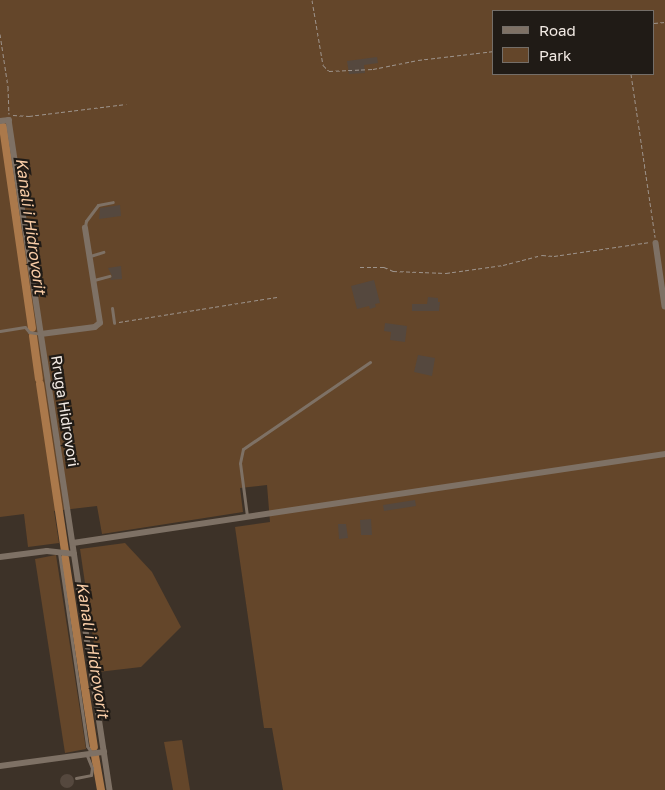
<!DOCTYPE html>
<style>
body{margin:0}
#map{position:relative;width:665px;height:790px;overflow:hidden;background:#3d3228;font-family:"Golos Text",sans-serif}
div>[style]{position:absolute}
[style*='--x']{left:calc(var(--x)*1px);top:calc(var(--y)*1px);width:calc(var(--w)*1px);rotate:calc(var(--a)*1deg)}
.green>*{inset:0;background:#64462a}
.canal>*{height:8px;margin:-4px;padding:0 4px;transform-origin:4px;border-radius:4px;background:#ab794b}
.building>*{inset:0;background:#55483e}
.round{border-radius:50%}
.path>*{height:1px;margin-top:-0.5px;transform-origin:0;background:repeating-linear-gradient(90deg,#9d938b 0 4px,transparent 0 6.5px)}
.lane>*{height:3px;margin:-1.5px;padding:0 1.5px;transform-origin:1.5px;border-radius:1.5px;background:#7e7165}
.street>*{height:5.5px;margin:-2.75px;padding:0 2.75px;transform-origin:2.75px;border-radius:2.75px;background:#7e7165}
span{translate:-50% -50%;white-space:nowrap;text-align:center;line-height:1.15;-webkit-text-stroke:4.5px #201b16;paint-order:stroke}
.street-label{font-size:15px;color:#f2eae4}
.water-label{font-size:16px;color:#f9cda7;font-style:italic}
.legend{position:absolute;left:492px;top:10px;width:162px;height:65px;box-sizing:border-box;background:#201b16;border:1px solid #746e68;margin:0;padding:6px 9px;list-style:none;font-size:15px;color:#f2eae4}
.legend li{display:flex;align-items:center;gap:10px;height:25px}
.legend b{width:25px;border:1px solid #746e68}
</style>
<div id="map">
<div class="green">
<i style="clip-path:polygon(evenodd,0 0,665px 0,665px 790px,283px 790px,272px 728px,264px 728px,235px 527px,270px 522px,267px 485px,240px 488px,243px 512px,102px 534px,97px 506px,54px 511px,59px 543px,28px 547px,24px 514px,0 517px,0 0,494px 11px,654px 11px,654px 74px,494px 74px,494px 11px)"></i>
<i style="clip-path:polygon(125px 543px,152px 572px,181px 627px,141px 667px,98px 672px,80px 549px)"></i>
<i style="clip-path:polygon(56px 555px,86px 749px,65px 753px,35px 559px)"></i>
<i style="clip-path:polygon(182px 740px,190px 790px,173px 790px,164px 742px)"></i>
</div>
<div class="canal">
<i style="--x:3;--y:127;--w:203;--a:81.8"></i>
<i style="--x:33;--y:336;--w:43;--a:82.1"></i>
<i style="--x:40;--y:384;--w:169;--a:81.5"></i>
<i style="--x:65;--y:558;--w:191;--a:81.3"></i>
<i style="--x:95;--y:756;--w:35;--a:80"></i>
</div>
<div class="building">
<i style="clip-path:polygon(377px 57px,378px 63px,364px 65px,365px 73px,349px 74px,347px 61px)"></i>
<i style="clip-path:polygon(120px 205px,121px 216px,99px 219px,100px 208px)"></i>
<i style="clip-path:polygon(121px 266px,122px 279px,110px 280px,112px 276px,108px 268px)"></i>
<i style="clip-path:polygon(374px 280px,380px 303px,375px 304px,376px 307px,370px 309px,369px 306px,357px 309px,351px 286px)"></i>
<i style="clip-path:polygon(428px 297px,438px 298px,438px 302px,440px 302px,439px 311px,412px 311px,412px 304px,427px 304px)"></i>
<i style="clip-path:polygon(385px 323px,407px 326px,405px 342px,390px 340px,391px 332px,384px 331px)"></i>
<i style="clip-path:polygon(418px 355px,435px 358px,432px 376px,414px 372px)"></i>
<i style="clip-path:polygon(415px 500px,416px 506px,384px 511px,383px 505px)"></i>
<i style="clip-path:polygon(371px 519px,372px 535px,361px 535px,360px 520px)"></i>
<i style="clip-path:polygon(338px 524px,346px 524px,348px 538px,339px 539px)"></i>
<i class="round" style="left:60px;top:774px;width:14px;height:14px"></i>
</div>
<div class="path">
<i style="--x:312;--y:0;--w:66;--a:80.4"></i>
<i style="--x:323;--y:65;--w:8;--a:45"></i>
<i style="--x:329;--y:71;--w:44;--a:-2.6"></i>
<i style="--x:373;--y:69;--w:46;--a:-11.3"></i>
<i style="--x:418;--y:60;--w:77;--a:-6.8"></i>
<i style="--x:654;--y:23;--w:11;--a:-5"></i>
<i style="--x:0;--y:34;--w:54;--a:81.4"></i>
<i style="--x:8;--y:87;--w:27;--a:88"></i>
<i style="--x:631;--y:74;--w:165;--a:81.6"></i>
<i style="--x:13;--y:115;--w:16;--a:4"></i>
<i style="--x:29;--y:116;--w:98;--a:-7.1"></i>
<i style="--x:360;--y:267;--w:24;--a:0"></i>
<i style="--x:384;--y:267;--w:10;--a:24"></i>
<i style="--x:393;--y:271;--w:53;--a:2.2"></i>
<i style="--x:446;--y:273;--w:58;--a:-8"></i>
<i style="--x:503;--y:265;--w:40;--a:-14.4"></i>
<i style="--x:542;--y:255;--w:12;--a:5"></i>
<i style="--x:554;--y:256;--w:97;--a:-8.3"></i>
<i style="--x:119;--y:322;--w:160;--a:-9"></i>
</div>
<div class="lane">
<i style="--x:85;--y:227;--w:6;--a:-81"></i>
<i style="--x:86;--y:221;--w:20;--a:-53"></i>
<i style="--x:98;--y:205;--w:15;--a:-11"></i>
<i style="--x:90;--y:256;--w:14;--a:-17"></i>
<i style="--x:94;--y:280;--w:16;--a:-15"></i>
<i style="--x:112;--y:308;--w:15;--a:82"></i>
<i style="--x:0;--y:331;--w:25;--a:-9"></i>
<i style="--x:25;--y:327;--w:6;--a:51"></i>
<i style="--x:29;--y:332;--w:12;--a:9"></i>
<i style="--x:247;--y:516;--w:53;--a:-97.5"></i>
<i style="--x:240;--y:463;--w:14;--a:-78"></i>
<i style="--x:243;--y:449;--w:154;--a:-34.4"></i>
<i style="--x:59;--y:553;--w:195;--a:81.7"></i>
<i style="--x:87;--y:746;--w:7;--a:56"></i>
<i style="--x:76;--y:778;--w:15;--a:-11"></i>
<i style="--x:91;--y:775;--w:7;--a:-82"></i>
<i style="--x:92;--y:768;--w:16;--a:-112"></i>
</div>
<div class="street">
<i style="--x:0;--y:121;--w:9;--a:-6"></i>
<i style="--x:9;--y:120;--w:678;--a:81.43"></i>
<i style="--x:656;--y:243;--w:64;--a:81.9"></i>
<i style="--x:41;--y:334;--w:54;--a:-7.4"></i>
<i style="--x:95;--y:327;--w:6;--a:-39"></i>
<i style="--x:100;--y:323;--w:96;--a:-99"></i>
<i style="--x:73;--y:543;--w:599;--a:-8.55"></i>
<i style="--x:0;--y:557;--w:47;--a:-7.3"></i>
<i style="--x:47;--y:551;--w:27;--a:6"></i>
<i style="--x:0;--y:766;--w:105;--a:-7.7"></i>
</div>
<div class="street-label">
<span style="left:65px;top:411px;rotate:81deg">Rruga Hidrovori</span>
</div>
<div class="water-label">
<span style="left:31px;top:226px;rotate:82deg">Kanali i Hidrovorit</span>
<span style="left:93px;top:650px;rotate:81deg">Kanali i Hidrovorit</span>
</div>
<ul class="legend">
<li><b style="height:6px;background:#7e7165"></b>Road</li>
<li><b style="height:14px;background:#64462a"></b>Park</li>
</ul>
</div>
